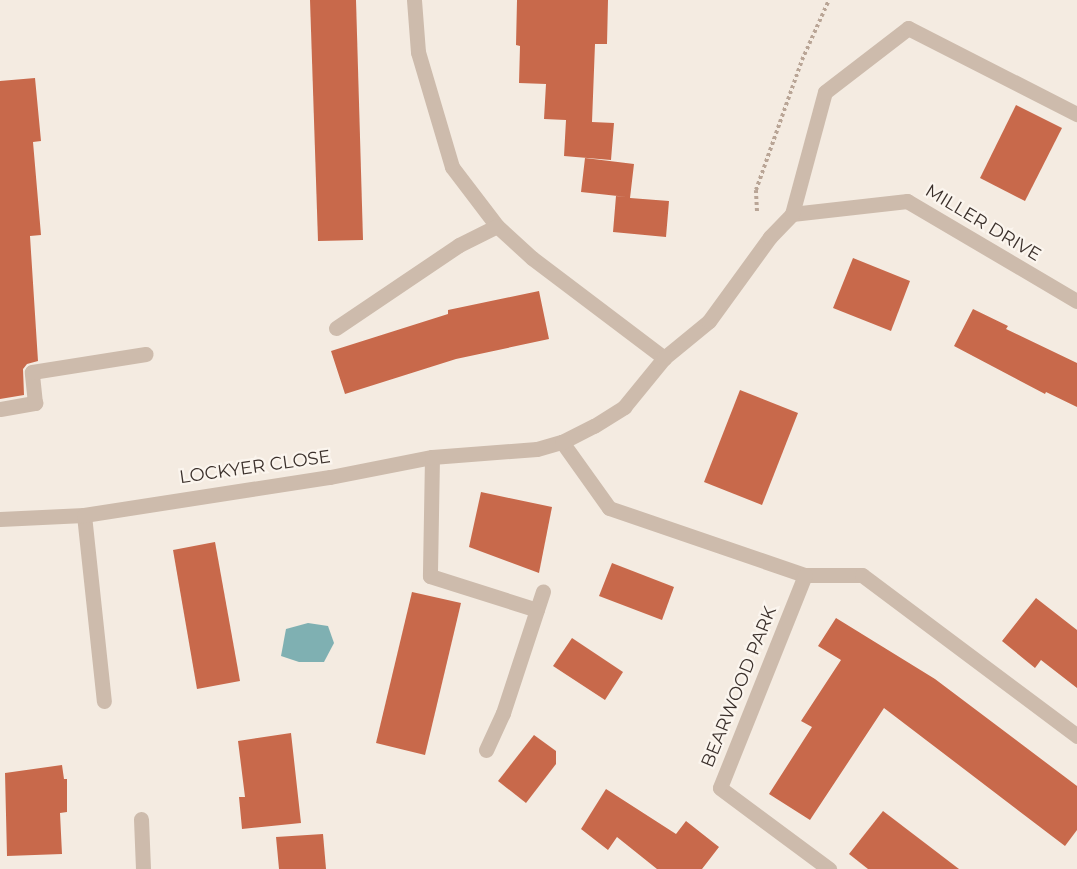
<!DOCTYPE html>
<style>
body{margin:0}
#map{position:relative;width:1077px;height:869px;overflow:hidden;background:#f4ebe1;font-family:Montserrat,sans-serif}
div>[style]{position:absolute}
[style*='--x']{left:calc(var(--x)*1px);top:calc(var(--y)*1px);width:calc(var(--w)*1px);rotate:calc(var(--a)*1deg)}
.water>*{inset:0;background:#7fb0b2}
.building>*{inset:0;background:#c8694b}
.path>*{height:4px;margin-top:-2px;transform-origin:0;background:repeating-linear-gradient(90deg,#b9a596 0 3px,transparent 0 6px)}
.minor>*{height:15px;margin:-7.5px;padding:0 7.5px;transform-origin:7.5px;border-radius:7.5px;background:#cdbbac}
span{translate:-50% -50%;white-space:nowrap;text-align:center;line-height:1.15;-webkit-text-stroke:4.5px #fbf5ee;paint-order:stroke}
.street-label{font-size:18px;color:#3b302b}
</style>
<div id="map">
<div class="water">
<i style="clip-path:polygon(308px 623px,328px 626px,334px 643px,324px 662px,299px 662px,281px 656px,286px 629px)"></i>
</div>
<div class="building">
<i style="clip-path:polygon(310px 0,356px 0,363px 240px,318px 241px)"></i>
<i style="clip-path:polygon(517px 0,608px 0,607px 44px,595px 44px,592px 122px,614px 123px,611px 160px,564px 156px,566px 120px,544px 119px,546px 84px,519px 83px,520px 46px,516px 45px)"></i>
<i style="clip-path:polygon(35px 78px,41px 141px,33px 142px,41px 235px,30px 236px,38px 361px,27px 364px,23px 369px,24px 395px,0 399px,0 81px)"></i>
<i style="clip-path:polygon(1016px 105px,1062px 128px,1025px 201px,980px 178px)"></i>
<i style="clip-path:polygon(585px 158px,634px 164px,630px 198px,669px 201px,666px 237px,613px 232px,616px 196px,627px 197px,581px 192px)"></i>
<i style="clip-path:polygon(853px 258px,910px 281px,891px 331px,833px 308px)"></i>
<i style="clip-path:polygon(539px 291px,549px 339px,456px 359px,345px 394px,331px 351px,448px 314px,448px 310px)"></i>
<i style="clip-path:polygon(973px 309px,1008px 326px,1006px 329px,1077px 363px,1077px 407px,1046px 392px,1045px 394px,954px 346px)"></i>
<i style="clip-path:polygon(740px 390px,798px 413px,762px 505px,704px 482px)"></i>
<i style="clip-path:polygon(481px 492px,552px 507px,539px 573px,469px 547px)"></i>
<i style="clip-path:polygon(215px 542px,240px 681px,197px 689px,173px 550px)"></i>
<i style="clip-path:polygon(612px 563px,674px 587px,662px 620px,599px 596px)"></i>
<i style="clip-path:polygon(412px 592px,461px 603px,425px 755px,376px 743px)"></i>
<i style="clip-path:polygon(1036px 598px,1077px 630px,1077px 688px,1041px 660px,1035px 668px,1002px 641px)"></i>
<i style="clip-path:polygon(836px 618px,935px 679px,1077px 786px,1077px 830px,1065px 846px,884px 708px,810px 820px,769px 794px,812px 727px,801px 721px,841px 660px,818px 646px)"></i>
<i style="clip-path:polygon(572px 638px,623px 672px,605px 700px,553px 666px)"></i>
<i style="clip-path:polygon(291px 733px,301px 823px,242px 829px,239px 797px,245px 797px,238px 741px)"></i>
<i style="clip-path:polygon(534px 735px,556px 751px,556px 764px,526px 803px,498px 781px)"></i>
<i style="clip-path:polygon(62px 765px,64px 779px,67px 779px,67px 812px,60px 813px,62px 854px,7px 856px,5px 773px)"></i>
<i style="clip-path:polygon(606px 789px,676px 834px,686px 821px,719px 847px,702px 869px,657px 869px,617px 837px,608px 850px,581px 829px)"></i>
<i style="clip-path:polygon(883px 811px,959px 869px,868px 869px,849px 854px)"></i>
<i style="clip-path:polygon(323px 834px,326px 869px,279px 869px,276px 837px)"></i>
</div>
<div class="path">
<i style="--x:757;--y:211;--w:21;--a:-93"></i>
<i style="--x:756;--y:190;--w:138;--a:-70.5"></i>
<i style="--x:802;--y:60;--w:66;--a:-65.8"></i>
</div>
<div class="minor">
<i style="--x:414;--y:0;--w:52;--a:85.6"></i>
<i style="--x:418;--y:52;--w:120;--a:73.5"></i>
<i style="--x:452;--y:167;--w:74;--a:52.7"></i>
<i style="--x:497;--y:226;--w:47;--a:42.4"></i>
<i style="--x:532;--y:258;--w:166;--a:37.1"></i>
<i style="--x:792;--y:214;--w:116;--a:-6.4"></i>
<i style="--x:907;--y:201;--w:197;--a:30.5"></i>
<i style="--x:336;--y:328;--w:148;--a:-34"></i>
<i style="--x:459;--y:245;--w:42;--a:-26.6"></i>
<i style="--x:0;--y:409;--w:36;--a:-10"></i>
<i style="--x:35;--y:403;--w:31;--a:-96"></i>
<i style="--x:32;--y:372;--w:115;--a:-9"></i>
<i style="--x:562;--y:442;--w:81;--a:54.5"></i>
<i style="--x:609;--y:508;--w:207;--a:18.9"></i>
<i style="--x:805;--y:575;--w:57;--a:0"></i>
<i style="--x:862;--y:575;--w:269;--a:36.8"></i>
<i style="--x:432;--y:457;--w:119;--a:91"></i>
<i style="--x:430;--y:576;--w:112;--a:17.6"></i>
<i style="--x:84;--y:515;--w:187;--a:83.9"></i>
<i style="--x:0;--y:519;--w:84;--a:-2.7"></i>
<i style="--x:84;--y:515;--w:249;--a:-8.8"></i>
<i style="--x:330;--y:477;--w:104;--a:-11.1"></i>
<i style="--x:432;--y:457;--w:105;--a:-4.4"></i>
<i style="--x:537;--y:449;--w:26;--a:-16"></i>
<i style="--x:562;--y:442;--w:36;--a:-27"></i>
<i style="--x:594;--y:426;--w:36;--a:-32"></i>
<i style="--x:624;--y:407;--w:63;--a:-50.8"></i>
<i style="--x:664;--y:358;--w:58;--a:-39.4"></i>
<i style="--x:709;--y:321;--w:104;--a:-54"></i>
<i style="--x:770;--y:237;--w:32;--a:-46"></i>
<i style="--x:792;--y:214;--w:126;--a:-74.9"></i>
<i style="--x:825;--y:92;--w:105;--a:-37.6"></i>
<i style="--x:908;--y:28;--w:190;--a:27"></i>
<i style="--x:805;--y:575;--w:229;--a:111.8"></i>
<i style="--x:720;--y:788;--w:136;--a:36.6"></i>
<i style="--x:486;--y:750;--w:41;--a:-65.3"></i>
<i style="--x:503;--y:713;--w:128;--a:-71.8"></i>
<i style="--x:141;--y:819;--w:50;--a:87.7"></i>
</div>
<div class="street-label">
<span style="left:983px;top:223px;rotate:31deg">MILLER DRIVE</span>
<span style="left:255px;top:467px;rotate:-8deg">LOCKYER CLOSE</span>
<span style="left:739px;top:687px;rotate:-68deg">BEARWOOD PARK</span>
</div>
</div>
